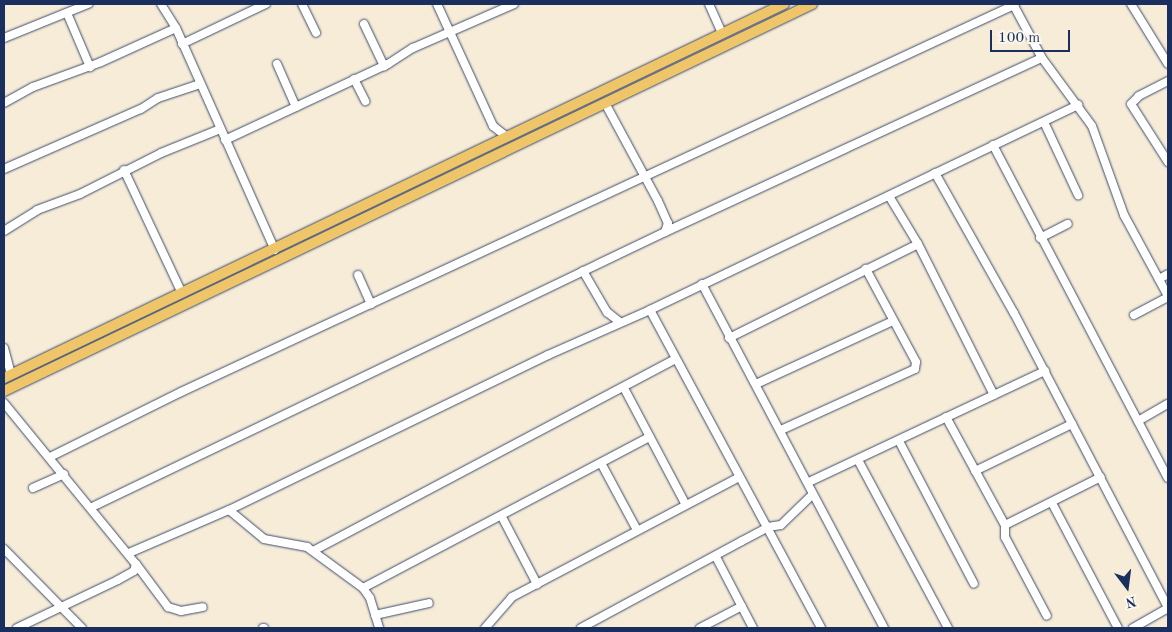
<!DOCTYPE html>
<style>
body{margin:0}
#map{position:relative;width:1172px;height:632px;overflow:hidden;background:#f6ecd7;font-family:"Old Standard TT",serif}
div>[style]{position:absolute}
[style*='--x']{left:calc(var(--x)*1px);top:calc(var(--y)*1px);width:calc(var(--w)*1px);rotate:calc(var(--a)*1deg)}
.roads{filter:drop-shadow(0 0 1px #3c4b70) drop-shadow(0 0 1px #3c4b70)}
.minor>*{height:8px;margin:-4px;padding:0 4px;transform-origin:4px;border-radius:4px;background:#fff}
.major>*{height:10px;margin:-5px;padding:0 5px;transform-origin:5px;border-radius:5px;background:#eec569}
span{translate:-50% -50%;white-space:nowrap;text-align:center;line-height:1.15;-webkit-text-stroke:5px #fbf7ec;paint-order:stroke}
.frame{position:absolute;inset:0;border:5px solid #1b2f5e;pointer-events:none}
.north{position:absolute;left:1102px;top:562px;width:50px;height:50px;-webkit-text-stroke:4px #fbf7ec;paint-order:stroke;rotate:165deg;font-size:14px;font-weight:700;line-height:20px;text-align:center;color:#1b2f5e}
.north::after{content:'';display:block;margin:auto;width:18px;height:22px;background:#1b2f5e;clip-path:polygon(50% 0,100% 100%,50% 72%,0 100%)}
.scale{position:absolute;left:990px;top:30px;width:80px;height:22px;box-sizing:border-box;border:2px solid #1b2f5e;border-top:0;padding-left:6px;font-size:15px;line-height:18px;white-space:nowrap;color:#1b2f5e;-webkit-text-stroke:4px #fbf7ec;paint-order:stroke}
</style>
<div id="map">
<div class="roads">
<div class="minor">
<i style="--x:161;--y:4;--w:28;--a:58"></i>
<i style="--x:176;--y:28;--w:243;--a:66"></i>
<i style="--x:302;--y:4;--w:32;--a:64"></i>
<i style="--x:437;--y:4;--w:134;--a:65.3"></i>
<i style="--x:493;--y:126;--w:18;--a:38"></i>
<i style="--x:709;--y:4;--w:32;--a:66"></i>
<i style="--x:1013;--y:4;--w:61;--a:61.8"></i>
<i style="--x:1042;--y:58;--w:84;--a:53.7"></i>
<i style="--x:1092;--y:126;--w:95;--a:70.2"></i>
<i style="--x:1124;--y:215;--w:92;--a:61.5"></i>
<i style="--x:1131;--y:4;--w:70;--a:58.3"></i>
<i style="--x:67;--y:13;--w:59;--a:66.9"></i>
<i style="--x:364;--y:24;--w:47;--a:64.5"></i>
<i style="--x:4;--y:38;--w:91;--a:-22"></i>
<i style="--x:182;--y:44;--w:93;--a:-25.5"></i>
<i style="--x:277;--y:64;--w:47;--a:66.2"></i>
<i style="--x:354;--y:79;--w:25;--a:63"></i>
<i style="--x:1168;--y:81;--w:33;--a:153"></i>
<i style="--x:1139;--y:96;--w:11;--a:135"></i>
<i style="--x:1131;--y:104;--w:69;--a:57.5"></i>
<i style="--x:4;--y:103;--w:33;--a:-29"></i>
<i style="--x:33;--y:87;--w:72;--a:-20.2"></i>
<i style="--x:101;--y:62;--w:82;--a:-24.4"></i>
<i style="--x:605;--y:103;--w:111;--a:61.6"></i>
<i style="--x:658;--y:201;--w:24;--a:66"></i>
<i style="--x:668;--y:223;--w:9;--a:108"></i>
<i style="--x:1044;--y:122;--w:81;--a:65"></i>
<i style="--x:225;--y:140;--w:180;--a:-25"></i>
<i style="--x:388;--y:64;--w:30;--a:-33"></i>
<i style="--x:413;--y:48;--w:110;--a:-23.5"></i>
<i style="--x:993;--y:145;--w:376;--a:62.3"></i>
<i style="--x:4;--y:169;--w:150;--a:-23.7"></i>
<i style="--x:141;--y:109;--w:20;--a:-33"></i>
<i style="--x:158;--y:98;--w:44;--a:-18.4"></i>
<i style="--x:124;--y:170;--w:136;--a:64.8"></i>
<i style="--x:935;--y:173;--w:161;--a:60.6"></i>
<i style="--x:1014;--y:313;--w:332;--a:62.4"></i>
<i style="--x:889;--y:196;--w:56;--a:58.9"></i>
<i style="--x:918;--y:244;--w:169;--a:63.3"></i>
<i style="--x:4;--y:231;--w:39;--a:-32"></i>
<i style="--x:37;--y:210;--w:46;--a:-20.4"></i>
<i style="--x:80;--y:194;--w:91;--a:-26.8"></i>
<i style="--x:161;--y:153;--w:64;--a:-22.1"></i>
<i style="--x:1040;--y:238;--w:31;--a:-27"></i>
<i style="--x:583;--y:271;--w:48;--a:59.7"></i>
<i style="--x:607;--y:312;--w:16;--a:38"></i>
<i style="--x:358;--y:275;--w:32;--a:66"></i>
<i style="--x:1159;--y:279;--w:10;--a:-29"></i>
<i style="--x:702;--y:284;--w:389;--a:62.1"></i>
<i style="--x:650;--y:310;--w:361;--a:61.7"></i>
<i style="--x:1134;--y:315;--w:38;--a:-28"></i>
<i style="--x:729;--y:338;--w:211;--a:-26.4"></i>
<i style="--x:4;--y:348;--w:27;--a:75"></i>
<i style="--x:756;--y:384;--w:151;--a:-24.7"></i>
<i style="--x:624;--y:388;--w:132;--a:62.1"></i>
<i style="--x:4;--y:403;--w:208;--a:50.7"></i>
<i style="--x:136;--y:564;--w:7;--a:106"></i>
<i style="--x:134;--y:571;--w:18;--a:151"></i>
<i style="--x:118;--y:580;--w:112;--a:154.6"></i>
<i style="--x:946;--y:417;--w:123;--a:61.4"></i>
<i style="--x:1005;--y:525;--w:107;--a:-26.6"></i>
<i style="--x:1138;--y:421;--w:34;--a:-30"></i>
<i style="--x:781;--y:430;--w:147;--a:-24.5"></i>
<i style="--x:915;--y:369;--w:7;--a:-82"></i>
<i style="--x:916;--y:362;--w:106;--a:-118.3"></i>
<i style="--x:899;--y:441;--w:161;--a:62.3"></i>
<i style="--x:50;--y:457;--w:146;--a:-26.4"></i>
<i style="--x:181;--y:392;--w:919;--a:-24.92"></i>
<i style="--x:858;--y:460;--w:191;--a:61.8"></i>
<i style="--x:601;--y:463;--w:76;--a:61.8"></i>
<i style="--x:975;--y:471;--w:108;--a:-25.9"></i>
<i style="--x:809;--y:482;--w:261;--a:-25.2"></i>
<i style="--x:33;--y:488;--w:34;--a:-24"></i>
<i style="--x:1052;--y:503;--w:141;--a:62.2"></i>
<i style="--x:92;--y:507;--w:636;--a:-25.64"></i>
<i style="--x:665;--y:232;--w:415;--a:-24.8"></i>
<i style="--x:229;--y:510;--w:45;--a:39.6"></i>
<i style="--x:264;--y:539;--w:44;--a:10.5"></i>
<i style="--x:307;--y:547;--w:69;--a:36.2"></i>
<i style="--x:363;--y:588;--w:12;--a:55"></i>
<i style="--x:370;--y:598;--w:31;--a:73"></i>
<i style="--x:502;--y:517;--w:76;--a:62.4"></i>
<i style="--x:1005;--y:525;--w:12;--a:90"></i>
<i style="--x:1005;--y:537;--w:89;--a:62"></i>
<i style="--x:4;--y:549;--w:111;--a:45.4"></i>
<i style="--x:313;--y:551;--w:410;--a:-27.9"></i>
<i style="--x:129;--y:553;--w:109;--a:-23.3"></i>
<i style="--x:229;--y:510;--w:355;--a:-25.9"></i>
<i style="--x:548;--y:355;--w:111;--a:-23.8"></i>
<i style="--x:650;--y:310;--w:475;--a:-25.6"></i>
<i style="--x:716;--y:557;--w:80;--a:62.5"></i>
<i style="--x:136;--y:564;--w:54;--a:53.3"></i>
<i style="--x:168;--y:607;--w:14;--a:17"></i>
<i style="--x:181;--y:611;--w:22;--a:-10"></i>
<i style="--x:363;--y:588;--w:324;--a:-27.8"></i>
<i style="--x:375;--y:615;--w:55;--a:-12.5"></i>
<i style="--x:263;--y:628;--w:1;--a:0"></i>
<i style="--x:485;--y:628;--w:41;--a:-48.9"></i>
<i style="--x:512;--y:597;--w:255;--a:-27.8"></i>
<i style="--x:581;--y:628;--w:183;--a:-28.4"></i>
<i style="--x:742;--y:541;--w:30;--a:-28"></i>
<i style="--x:768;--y:527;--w:13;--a:-9"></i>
<i style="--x:781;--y:525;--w:43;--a:-44.1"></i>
<i style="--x:700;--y:628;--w:47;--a:-27.6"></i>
<i style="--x:1133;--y:628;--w:40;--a:-29.7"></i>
</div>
<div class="major">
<i style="--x:4;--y:378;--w:865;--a:-25.62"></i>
<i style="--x:4;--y:391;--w:896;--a:-25.59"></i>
</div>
</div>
<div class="frame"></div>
<div class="north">N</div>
<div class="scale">100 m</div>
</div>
